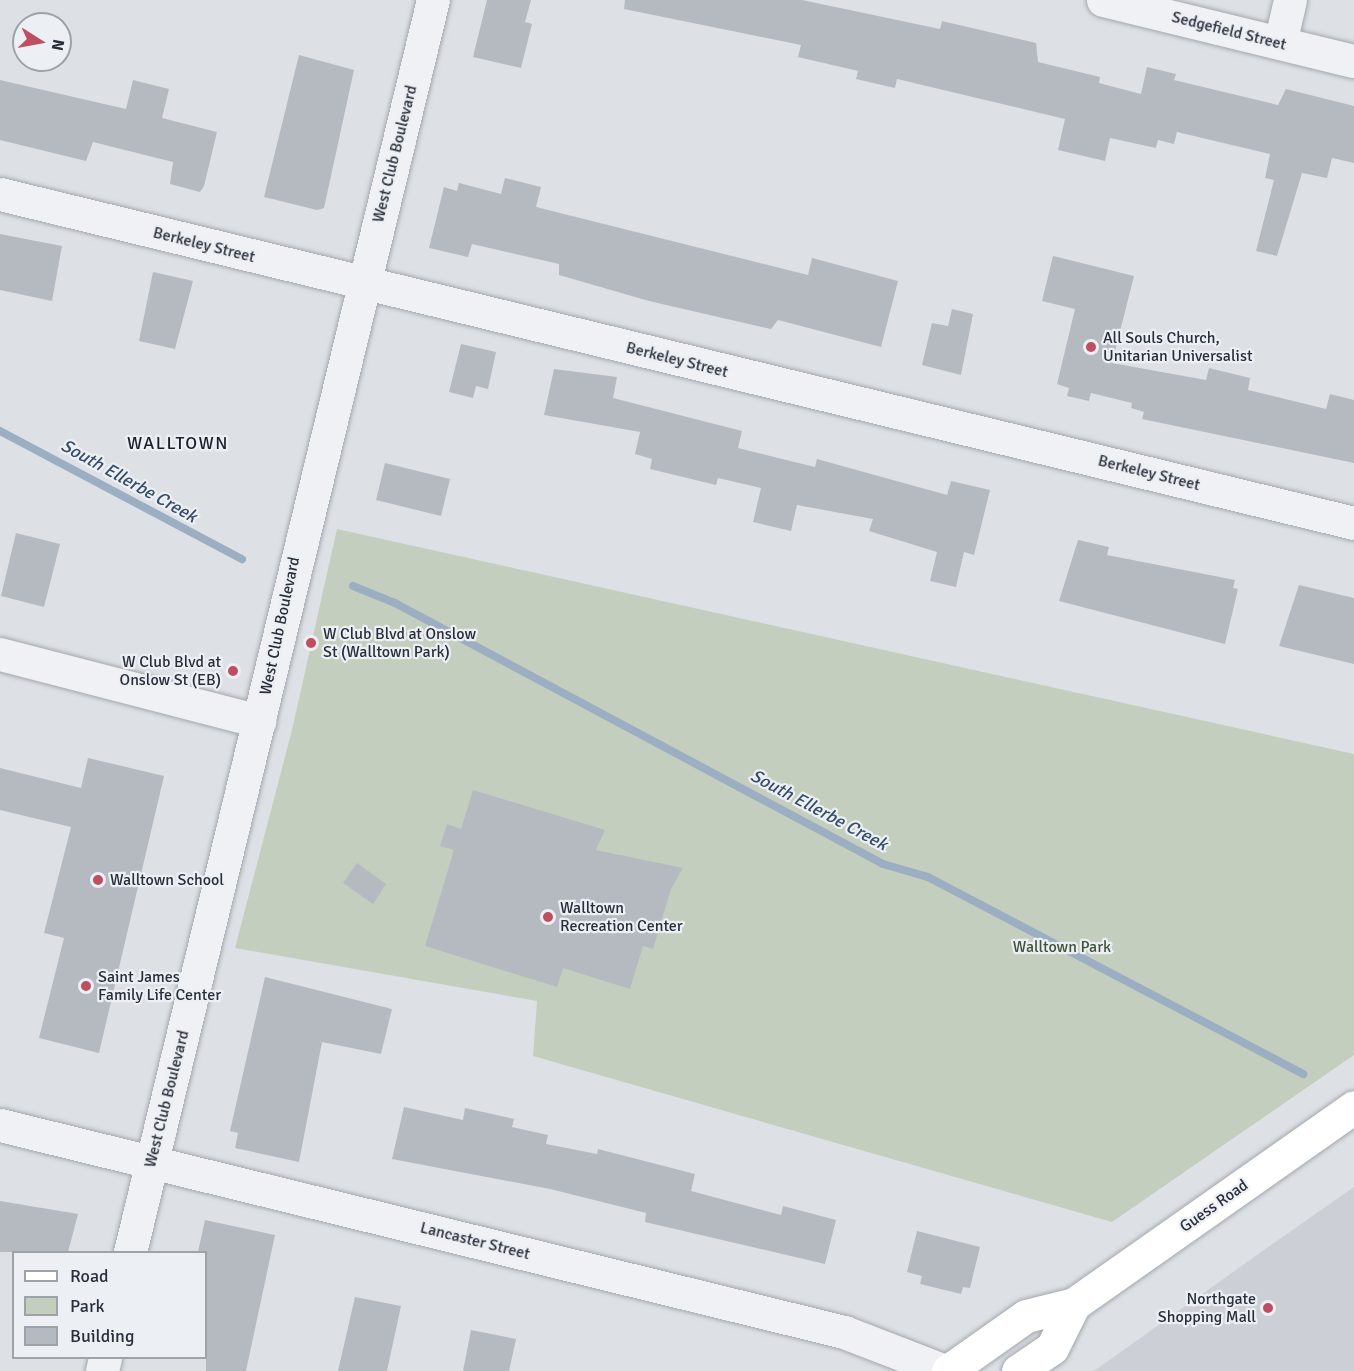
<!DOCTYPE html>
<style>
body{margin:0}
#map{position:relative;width:1354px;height:1371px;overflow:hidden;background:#dde1e5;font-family:Signika,sans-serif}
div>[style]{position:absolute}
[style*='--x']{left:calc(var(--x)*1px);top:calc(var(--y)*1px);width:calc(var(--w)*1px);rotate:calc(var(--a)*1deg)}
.built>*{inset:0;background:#ccd0d6}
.green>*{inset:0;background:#c3cebf}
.stream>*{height:8px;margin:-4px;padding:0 4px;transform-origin:4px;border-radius:4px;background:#9cafc2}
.building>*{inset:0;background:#b5bac1}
.roads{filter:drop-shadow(0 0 2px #a3a8ae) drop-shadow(0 0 2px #a3a8ae)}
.minor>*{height:33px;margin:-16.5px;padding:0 16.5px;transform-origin:16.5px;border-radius:16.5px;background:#eff1f4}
.major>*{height:33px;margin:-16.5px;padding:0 16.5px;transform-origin:16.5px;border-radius:16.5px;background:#fff}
.dots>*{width:16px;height:16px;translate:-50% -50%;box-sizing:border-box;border:3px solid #eceff3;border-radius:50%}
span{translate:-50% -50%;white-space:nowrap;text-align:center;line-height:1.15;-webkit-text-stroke:4.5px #eceff3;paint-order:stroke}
.street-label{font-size:16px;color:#282f3a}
.poi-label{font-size:16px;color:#282f3a}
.left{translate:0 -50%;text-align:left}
.right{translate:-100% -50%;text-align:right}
.park-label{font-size:16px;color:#3d5437}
.neighbourhood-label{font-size:18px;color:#1b202b;letter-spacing:1.5px}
.water-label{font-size:18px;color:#374e69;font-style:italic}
.legend{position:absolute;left:12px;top:1251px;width:195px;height:108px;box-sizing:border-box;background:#eceff3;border:2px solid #9ea2a9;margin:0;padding:8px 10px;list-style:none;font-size:18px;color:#282f3a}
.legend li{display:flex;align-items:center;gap:12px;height:30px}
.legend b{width:30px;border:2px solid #9ea2a9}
.north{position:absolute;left:12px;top:12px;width:60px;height:60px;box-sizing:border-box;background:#eceff3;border:2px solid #9ea2a9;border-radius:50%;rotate:101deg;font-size:16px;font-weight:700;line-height:24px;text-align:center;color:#282f3a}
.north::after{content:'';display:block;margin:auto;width:21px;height:27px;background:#be4f61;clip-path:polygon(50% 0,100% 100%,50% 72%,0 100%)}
</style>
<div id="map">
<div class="built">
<i style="clip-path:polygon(1354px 1187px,1354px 1371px,1094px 1371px,1271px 1245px)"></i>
</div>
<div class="green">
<i style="clip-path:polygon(337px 529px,1354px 754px,1354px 1055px,1112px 1222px,533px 1056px,537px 1001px,235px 948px,292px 730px)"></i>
</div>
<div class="stream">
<i style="--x:0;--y:431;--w:274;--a:27.9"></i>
<i style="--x:353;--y:586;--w:45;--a:22"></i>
<i style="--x:395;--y:603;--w:553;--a:28.14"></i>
<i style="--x:883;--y:864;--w:47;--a:16.1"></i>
<i style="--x:928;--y:877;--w:424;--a:27.7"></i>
</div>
<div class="building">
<i style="clip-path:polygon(487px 0,531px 0,525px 22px,532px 24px,521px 68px,473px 57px)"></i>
<i style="clip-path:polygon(625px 0,802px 0,940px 29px,942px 21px,1036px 43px,1038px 62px,1100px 77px,1099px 83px,1141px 94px,1147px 67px,1176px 74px,1174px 80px,1278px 105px,1286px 89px,1354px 106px,1354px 163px,1332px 158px,1327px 178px,1302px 173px,1277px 256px,1256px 251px,1274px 180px,1265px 178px,1270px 154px,1177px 132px,1174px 144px,1158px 140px,1156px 148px,1110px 138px,1105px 161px,1058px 150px,1065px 119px,897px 79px,895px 88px,856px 79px,858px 71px,798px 57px,801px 45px,624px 9px)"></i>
<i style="clip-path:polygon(299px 55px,354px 70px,324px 208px,317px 210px,264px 197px)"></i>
<i style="clip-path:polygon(0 80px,126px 109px,133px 80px,169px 89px,162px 118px,217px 132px,204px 186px,200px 192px,170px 184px,173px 162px,93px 142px,86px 161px,0 140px)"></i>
<i style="clip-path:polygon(505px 178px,541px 187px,536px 207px,808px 275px,812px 258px,898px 281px,881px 347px,778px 320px,771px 329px,649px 301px,559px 275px,559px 264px,472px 244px,468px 257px,429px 248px,444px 187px,457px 191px,459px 183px,501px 194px)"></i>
<i style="clip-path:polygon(0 234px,62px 246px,52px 301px,0 290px)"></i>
<i style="clip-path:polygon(1053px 256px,1134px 276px,1112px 363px,1206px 380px,1209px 368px,1250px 378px,1248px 390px,1326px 409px,1330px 394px,1354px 400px,1354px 463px,1142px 419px,1144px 412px,1131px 408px,1132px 403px,1091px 393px,1089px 401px,1067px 396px,1069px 388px,1057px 384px,1075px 309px,1042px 301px)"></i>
<i style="clip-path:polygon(153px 272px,193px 281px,175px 349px,139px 341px)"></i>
<i style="clip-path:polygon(952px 309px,973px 314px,961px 375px,922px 365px,932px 323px,948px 326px)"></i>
<i style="clip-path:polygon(461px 344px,496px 352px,488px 389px,476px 386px,473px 398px,449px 392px)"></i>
<i style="clip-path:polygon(554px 369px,617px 377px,613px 398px,742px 431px,738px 448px,815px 467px,817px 459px,947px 495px,951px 481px,990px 490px,974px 555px,964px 552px,956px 587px,930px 581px,937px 552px,869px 531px,873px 519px,797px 505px,791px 531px,753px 522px,761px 488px,718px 478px,716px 485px,650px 469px,652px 459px,635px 454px,640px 432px,544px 415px)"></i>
<i style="clip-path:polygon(385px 463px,450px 479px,441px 516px,376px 500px)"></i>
<i style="clip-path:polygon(16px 533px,60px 544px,44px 607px,1px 596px)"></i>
<i style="clip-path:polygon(1078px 540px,1109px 547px,1107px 555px,1235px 580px,1233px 588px,1238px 589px,1225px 644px,1059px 601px)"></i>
<i style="clip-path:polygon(1299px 585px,1354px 598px,1354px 664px,1279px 646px)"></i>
<i style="clip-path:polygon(88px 758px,164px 776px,99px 1053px,39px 1038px,64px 938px,44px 933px,71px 827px,0 810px,0 768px,81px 788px)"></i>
<i style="clip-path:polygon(473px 790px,605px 830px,596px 850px,683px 868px,671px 889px,653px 949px,643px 946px,630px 989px,563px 968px,557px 987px,425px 946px,454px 850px,440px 846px,447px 824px,461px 829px)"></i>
<i style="clip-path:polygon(357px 863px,386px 884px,373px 904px,343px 883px)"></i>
<i style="clip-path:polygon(265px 977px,392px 1009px,381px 1054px,322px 1042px,299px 1162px,235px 1148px,238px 1133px,230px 1131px)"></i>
<i style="clip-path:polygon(404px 1107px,463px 1120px,465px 1108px,514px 1119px,512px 1127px,548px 1135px,546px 1144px,597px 1154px,598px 1149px,695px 1174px,691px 1191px,781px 1215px,783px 1206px,836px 1220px,825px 1264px,645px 1222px,646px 1213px,550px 1189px,392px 1159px)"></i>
<i style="clip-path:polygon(0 1201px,78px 1214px,68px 1252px,0 1252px)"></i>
<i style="clip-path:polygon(205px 1220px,275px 1235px,246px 1371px,206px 1371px,206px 1252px,198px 1252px)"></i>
<i style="clip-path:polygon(917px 1231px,980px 1247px,970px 1288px,963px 1287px,961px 1294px,920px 1284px,922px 1276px,907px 1272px)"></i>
<i style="clip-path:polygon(355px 1297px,401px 1306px,387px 1371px,338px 1371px)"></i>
<i style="clip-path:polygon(471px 1330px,516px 1339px,509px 1371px,463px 1371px)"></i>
</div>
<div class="roads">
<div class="minor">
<i style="--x:1103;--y:0;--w:258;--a:13.7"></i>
<i style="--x:1280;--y:43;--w:44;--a:-76.9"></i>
<i style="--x:0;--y:194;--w:1393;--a:13.66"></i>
<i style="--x:0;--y:654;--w:268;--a:14.5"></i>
<i style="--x:0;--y:1125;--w:869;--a:13.78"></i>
<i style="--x:844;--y:1332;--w:108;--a:21.1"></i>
<i style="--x:130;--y:1252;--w:1288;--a:-76.4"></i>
<i style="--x:102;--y:1371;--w:13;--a:-77"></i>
</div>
<div class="major">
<i style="--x:948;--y:1371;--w:95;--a:-35.2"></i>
<i style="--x:1026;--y:1316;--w:49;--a:-14"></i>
<i style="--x:1074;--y:1304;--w:342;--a:-35.1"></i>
<i style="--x:1018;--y:1371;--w:41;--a:-34.1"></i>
<i style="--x:1052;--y:1348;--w:49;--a:-63.4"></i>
</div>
</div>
<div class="dots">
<i style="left:1091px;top:347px;background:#be4f61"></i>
<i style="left:311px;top:643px;background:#be4f61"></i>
<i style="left:233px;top:671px;background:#be4f61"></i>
<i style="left:98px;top:880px;background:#be4f61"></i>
<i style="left:548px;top:917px;background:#be4f61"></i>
<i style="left:86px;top:986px;background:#be4f61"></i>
<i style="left:1268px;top:1308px;background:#be4f61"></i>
</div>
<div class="street-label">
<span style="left:1229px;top:31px;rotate:14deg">Sedgefield Street</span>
<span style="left:395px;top:154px;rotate:-76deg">West Club Boulevard</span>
<span style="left:204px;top:245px;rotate:14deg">Berkeley Street</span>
<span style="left:677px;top:360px;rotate:14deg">Berkeley Street</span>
<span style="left:1149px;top:473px;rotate:14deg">Berkeley Street</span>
<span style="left:280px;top:626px;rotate:-78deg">West Club Boulevard</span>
<span style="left:167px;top:1099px;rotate:-76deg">West Club Boulevard</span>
<span style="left:1214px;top:1206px;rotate:-35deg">Guess Road</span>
<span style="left:475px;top:1241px;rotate:14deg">Lancaster Street</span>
</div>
<div class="poi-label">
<span class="left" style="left:1103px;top:347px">All Souls Church,<br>Unitarian Universalist</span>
<span class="left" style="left:323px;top:643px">W Club Blvd at Onslow<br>St (Walltown Park)</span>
<span class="right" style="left:221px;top:671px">W Club Blvd at<br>Onslow St (EB)</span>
<span class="left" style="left:110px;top:880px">Walltown School</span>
<span class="left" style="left:560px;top:917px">Walltown<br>Recreation Center</span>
<span class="left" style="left:98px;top:986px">Saint James<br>Family Life Center</span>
<span class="right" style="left:1256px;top:1308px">Northgate<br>Shopping Mall</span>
</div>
<div class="park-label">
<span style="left:1062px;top:947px">Walltown Park</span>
</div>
<div class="neighbourhood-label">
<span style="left:178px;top:443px">WALLTOWN</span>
</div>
<div class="water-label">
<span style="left:129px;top:481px;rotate:29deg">South Ellerbe Creek</span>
<span style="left:819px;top:810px;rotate:28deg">South Ellerbe Creek</span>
</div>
<ul class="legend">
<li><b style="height:8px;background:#fff"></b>Road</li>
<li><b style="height:16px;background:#c3cebf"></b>Park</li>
<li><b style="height:16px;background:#b5bac1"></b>Building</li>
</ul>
<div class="north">N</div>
</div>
